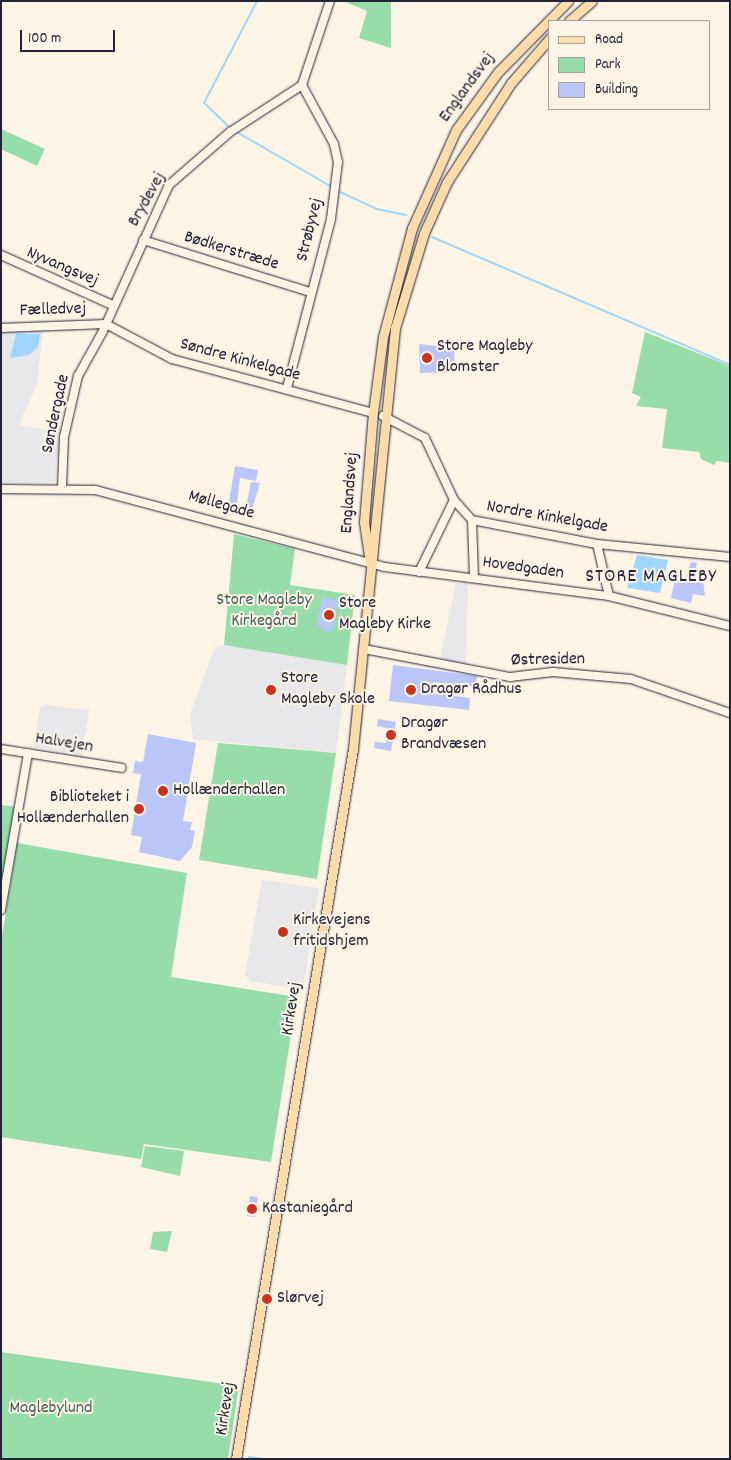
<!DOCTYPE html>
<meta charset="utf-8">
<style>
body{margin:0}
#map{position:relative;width:731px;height:1460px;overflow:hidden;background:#fcf5e5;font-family:Dekko,sans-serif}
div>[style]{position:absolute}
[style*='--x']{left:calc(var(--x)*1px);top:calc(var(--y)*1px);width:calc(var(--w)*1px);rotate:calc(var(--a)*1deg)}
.built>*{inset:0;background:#e8e7ea}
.green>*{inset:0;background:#97ddaa}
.water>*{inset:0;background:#9fd6fe}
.stream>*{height:2px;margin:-1px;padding:0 1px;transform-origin:1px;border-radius:1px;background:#9fd6fe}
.building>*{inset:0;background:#bac6f7}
.roads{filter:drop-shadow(0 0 1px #22223b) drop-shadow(0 0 1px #22223b)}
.minor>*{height:8px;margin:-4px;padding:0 4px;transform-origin:4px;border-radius:4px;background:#fcf5e5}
.major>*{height:9px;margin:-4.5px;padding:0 4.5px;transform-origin:4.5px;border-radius:4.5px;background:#fddcac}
.dots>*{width:14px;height:14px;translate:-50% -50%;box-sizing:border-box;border:2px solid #fcf5e5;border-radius:50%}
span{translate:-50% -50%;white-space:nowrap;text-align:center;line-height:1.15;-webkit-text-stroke:4px #fcf5e5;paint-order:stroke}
.street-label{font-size:18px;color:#22223b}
.poi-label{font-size:18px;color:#22223b}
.left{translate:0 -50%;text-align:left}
.right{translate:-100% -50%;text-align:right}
.park-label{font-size:18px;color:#455a5c}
.quarter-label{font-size:20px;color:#22223b;letter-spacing:1px}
.frame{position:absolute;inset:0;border:2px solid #22223b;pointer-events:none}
.legend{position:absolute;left:548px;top:20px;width:162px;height:90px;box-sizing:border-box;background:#fcf5e5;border:1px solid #a5a1a1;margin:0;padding:6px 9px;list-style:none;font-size:15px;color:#22223b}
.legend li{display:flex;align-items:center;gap:10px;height:25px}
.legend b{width:25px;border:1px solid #a5a1a1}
.scale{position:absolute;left:20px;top:30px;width:95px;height:22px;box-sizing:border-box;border:2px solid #22223b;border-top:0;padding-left:6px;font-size:15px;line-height:18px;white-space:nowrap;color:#22223b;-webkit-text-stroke:4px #fcf5e5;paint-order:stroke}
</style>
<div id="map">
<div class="built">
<i style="clip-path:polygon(43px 328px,37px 384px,19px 425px,61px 432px,55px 482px,1px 485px,1px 329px)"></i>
<i style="clip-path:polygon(456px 583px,468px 584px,466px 666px,440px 660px)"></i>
<i style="clip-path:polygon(224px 645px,347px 665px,336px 753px,193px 739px,190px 714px,215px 647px)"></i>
<i style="clip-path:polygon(44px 705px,89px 710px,82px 756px,33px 747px,40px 708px)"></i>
<i style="clip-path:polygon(262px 880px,319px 888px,303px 990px,251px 981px,245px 975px)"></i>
</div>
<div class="green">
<i style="clip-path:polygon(343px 1px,391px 1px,391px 48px,359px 38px,367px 11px)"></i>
<i style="clip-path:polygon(1px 129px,45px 149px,37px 166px,1px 149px)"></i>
<i style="clip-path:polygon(645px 332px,730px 366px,730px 463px,717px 461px,714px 465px,701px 459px,699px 452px,662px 448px,667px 409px,636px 406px,641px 397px,632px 393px)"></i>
<i style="clip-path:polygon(234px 534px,295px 549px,290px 585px,355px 595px,347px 665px,224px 645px)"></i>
<i style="clip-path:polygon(218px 743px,336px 753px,317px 879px,199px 860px)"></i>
<i style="clip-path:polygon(1px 805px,17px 807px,1px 890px)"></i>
<i style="clip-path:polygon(17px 843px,187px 873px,171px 977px,297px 997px,271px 1162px,144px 1144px,141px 1159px,1px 1137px,1px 942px)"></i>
<i style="clip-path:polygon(145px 1146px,184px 1151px,180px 1176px,141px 1167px)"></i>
<i style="clip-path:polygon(172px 1231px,167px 1252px,150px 1249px,153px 1232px)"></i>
<i style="clip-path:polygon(1px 1352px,239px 1386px,228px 1459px,1px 1459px)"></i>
</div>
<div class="water">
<i style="clip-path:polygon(16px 334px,40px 334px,38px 347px,29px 355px,10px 358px)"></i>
<i style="clip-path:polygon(637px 555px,668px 560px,660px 593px,627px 588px)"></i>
</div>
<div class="stream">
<i style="--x:228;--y:126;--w:33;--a:-136"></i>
<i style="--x:204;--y:103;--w:115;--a:-62.5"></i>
<i style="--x:235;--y:131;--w:112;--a:30"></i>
<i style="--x:340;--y:192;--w:41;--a:24.7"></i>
<i style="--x:377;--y:209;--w:30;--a:12"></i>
<i style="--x:432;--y:237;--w:324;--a:23.2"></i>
<i style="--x:249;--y:1457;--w:13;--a:9"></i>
</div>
<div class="building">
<i style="clip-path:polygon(419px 344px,454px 348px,455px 372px,420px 373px)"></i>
<i style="clip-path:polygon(235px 466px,258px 470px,256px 481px,240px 478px,237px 504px,246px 507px,251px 482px,260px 483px,250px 516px,228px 508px)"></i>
<i style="clip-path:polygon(691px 562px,697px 563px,694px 579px,703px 580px,705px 596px,693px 594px,691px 603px,671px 598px,675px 579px,684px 581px)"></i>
<i style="clip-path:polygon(322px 597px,338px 600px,334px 628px,328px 633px,317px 625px)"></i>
<i style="clip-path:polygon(393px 665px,477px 676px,475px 687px,433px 682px,431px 693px,470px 698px,469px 710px,389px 701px)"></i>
<i style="clip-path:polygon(378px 719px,396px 722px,391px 751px,374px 748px,375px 742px,386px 743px,388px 728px,377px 726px)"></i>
<i style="clip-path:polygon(148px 734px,196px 743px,183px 821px,192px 822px,190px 830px,195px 831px,192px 847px,180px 861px,139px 852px,142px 837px,131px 835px,141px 774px,133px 773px,135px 761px,143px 762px)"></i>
<i style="clip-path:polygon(250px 1196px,258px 1197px,255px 1217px,247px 1216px)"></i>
</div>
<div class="roads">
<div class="minor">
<i style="--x:302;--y:85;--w:89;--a:-71.6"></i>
<i style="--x:143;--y:240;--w:175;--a:17.3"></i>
<i style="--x:1;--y:255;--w:122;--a:24.2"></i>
<i style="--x:1;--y:328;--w:105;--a:-2.2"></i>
<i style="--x:106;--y:324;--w:75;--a:27.9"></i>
<i style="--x:172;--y:359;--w:208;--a:15"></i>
<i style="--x:287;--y:388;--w:175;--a:-75.4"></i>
<i style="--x:331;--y:219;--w:57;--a:-83"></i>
<i style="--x:338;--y:162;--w:18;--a:-103"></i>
<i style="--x:334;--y:144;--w:67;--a:-118.5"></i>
<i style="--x:383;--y:416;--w:47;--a:27.6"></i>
<i style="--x:425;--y:438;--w:68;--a:64.9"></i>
<i style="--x:454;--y:500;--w:27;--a:48"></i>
<i style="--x:472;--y:520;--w:127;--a:10.9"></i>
<i style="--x:597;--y:544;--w:134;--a:5.6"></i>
<i style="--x:62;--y:487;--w:50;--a:-87.7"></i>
<i style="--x:64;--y:437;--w:63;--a:-77.1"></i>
<i style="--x:78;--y:376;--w:51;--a:-60.9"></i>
<i style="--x:103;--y:331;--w:160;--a:-65.7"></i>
<i style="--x:169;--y:185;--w:81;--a:-41"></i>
<i style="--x:230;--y:132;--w:86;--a:-33.1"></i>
<i style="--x:1;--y:489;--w:94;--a:0.6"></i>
<i style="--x:95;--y:490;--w:300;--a:14.9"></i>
<i style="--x:385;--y:567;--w:226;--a:7.4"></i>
<i style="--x:609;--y:596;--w:125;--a:13.9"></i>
<i style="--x:472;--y:520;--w:58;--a:88"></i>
<i style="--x:597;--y:544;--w:53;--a:77"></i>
<i style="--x:419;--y:572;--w:80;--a:-64.1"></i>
<i style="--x:364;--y:649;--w:149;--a:10.9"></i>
<i style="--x:510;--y:677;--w:43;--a:-6.6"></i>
<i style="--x:553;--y:672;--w:78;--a:5.1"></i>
<i style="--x:631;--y:679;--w:105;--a:19"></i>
<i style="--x:1;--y:749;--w:122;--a:8.9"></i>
<i style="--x:1;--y:910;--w:159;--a:-80.2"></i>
</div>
<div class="major">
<i style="--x:569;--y:21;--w:30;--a:-41"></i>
<i style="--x:370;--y:563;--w:41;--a:-98.3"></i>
<i style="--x:364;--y:522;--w:109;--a:-85.3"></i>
<i style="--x:373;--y:413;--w:77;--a:-82.5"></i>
<i style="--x:383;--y:337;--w:113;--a:-75.1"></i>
<i style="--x:412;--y:228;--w:107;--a:-65.8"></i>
<i style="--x:456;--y:130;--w:72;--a:-54.1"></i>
<i style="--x:498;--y:72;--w:100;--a:-45.4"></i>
<i style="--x:236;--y:1459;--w:720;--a:-80.64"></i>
<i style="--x:353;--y:749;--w:423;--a:-84.3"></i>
<i style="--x:395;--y:328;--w:99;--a:-73"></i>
<i style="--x:424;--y:233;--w:56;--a:-65.7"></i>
<i style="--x:447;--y:182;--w:118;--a:-57.1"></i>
<i style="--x:511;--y:83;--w:60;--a:-49.1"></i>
</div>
</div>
<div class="dots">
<i style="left:427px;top:358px;background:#c8321e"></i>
<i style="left:329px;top:615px;background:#c8321e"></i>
<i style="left:271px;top:690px;background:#c8321e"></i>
<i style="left:411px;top:690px;background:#c8321e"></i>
<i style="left:391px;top:735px;background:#c8321e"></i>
<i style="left:163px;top:791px;background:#c8321e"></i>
<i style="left:139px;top:809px;background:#c8321e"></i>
<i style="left:283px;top:932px;background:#c8321e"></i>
<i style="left:252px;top:1209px;background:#c8321e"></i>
<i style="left:267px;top:1299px;background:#c8321e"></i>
</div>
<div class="street-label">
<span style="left:468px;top:88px;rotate:-54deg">Englandsvej</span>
<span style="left:148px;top:200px;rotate:-61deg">Brydevej</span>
<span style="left:311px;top:230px;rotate:-76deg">Strøbyvej</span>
<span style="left:231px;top:252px;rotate:17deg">Bødkerstræde</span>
<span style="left:62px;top:268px;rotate:23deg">Nyvangsvej</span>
<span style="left:53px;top:311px;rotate:-2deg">Fælledvej</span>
<span style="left:240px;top:361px;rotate:15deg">Søndre Kinkelgade</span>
<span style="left:57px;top:414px;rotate:-78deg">Søndergade</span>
<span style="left:351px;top:493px;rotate:-86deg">Englandsvej</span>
<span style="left:221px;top:506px;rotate:16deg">Møllegade</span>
<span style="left:547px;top:518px;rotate:10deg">Nordre Kinkelgade</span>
<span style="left:523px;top:569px;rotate:8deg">Hovedgaden</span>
<span style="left:548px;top:661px;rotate:-1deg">Østresiden</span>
<span style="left:64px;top:744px;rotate:9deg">Halvejen</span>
<span style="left:293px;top:1009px;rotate:-81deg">Kirkevej</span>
<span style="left:227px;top:1409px;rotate:-81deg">Kirkevej</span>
</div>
<div class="poi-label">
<span class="left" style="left:437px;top:358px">Store Magleby<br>Blomster</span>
<span class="left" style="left:339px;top:615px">Store<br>Magleby Kirke</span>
<span class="left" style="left:281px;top:690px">Store<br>Magleby Skole</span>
<span class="left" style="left:421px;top:690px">Dragør Rådhus</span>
<span class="left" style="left:401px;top:735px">Dragør<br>Brandvæsen</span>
<span class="left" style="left:173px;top:791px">Hollænderhallen</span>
<span class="right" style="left:129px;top:809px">Biblioteket i<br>Hollænderhallen</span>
<span class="left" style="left:293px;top:932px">Kirkevejens<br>fritidshjem</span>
<span class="left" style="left:262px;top:1209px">Kastaniegård</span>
<span class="left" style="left:277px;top:1299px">Slørvej</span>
</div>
<div class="park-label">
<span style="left:264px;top:612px">Store Magleby<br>Kirkegård</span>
<span style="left:51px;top:1409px">Maglebylund</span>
</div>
<div class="quarter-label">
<span style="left:651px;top:577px">STORE MAGLEBY</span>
</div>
<div class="frame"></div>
<ul class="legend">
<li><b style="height:6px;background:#fddcac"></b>Road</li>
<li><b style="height:14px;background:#97ddaa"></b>Park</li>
<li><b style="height:14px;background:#bac6f7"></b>Building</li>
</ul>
<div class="scale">100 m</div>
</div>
